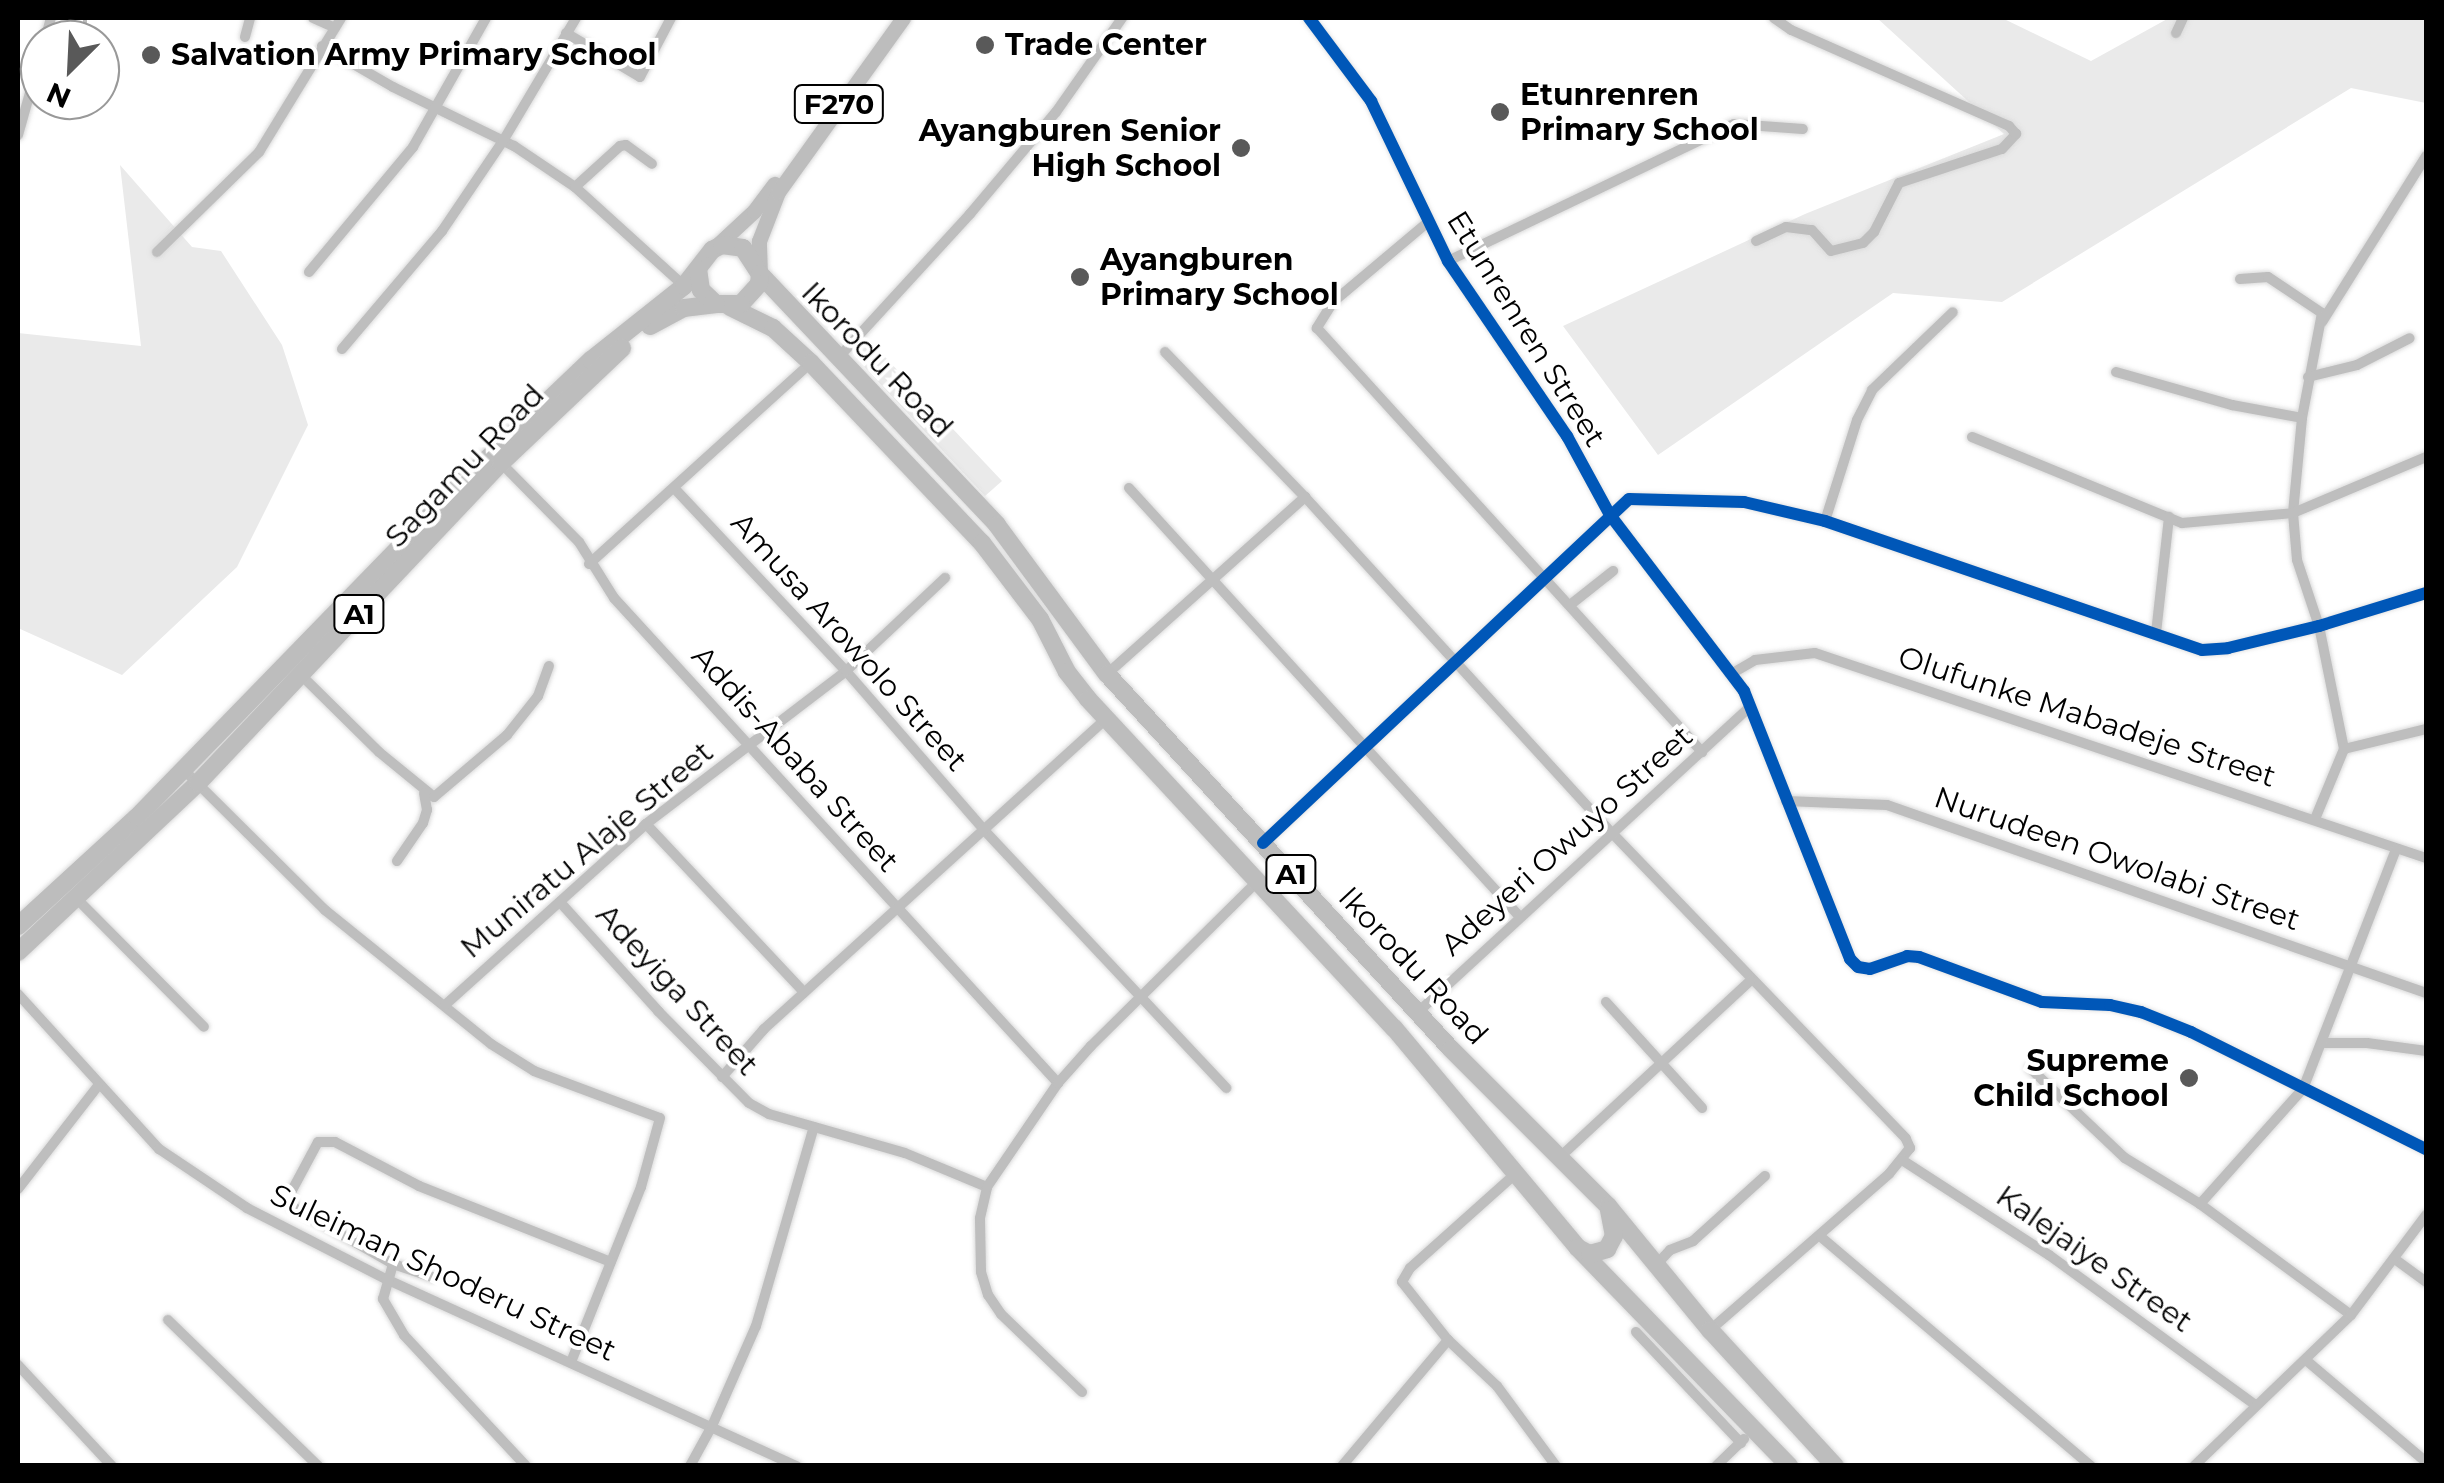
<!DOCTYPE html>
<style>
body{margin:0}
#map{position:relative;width:2444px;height:1483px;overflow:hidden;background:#fff;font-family:Montserrat,sans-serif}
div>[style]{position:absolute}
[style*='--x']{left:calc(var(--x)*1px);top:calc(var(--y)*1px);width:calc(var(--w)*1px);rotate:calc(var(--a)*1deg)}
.green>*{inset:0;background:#eaeaea}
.stream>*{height:4px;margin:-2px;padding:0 2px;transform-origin:2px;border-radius:2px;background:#bcbcbc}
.roads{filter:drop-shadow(0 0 2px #dbdbdb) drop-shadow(0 0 2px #dbdbdb)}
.street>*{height:10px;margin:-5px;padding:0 5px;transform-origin:5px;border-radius:5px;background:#bebebe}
.primary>*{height:15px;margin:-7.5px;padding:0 7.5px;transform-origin:7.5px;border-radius:7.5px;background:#bdbdbd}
.highway>*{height:18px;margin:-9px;padding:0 9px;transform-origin:9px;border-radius:9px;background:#bdbdbd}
.cycleway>*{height:12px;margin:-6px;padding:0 6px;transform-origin:6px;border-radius:6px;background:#0057b8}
.dots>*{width:28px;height:28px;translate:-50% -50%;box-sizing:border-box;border:5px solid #fff;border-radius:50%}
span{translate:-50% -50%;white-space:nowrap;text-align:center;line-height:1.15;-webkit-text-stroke:8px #fff;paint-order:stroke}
.shield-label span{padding:2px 8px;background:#fff;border:2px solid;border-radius:8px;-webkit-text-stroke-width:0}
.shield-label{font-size:28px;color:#000;font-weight:700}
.poi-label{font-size:30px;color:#000;font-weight:700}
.left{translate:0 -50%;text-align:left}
.right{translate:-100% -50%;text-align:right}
.street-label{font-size:30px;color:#000}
.frame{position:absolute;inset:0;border:20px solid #000;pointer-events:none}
.north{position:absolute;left:20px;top:20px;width:100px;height:100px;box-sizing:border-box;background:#fff;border:2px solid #999;border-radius:50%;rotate:204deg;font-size:28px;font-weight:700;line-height:40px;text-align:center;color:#000}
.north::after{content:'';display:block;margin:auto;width:35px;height:45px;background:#595959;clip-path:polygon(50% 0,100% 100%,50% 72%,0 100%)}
</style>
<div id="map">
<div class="green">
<i style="clip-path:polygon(1877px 18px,2002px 18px,2091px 61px,2169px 18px,2426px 18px,2426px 103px,2351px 88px,2002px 302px,1893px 293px,1658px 455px,1563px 326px,1805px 214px,2004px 134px)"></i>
<i style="clip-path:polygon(120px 165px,192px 247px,221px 251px,282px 345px,308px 425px,237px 567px,122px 675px,18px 628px,18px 333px,141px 346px)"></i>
<i style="clip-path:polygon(869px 340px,1002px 481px,985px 496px,853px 355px)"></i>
</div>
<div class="stream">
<i style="--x:85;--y:18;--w:22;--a:90"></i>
</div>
<div class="roads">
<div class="street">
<i style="--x:313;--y:18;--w:24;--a:24"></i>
<i style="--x:1309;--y:18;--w:104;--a:53.2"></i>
<i style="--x:1371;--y:101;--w:178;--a:64.3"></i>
<i style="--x:1448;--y:261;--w:212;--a:55.8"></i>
<i style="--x:1567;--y:436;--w:90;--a:61.4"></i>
<i style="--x:1610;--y:515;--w:221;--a:52.7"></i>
<i style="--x:1744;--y:691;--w:288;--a:68.4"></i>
<i style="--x:1850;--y:959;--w:11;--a:45"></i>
<i style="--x:1858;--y:967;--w:12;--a:9"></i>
<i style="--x:1870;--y:969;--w:39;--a:-19"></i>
<i style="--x:1907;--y:956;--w:12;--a:5"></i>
<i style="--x:1919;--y:957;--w:131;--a:20.1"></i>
<i style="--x:2042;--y:1002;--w:68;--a:2.5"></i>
<i style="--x:2110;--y:1005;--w:32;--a:13"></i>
<i style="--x:2141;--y:1012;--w:54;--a:21.8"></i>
<i style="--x:2191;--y:1032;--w:263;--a:26.5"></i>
<i style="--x:566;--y:33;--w:86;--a:30.7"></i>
<i style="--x:640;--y:77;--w:67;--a:-62.3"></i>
<i style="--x:2176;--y:33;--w:17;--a:-65"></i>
<i style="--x:245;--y:37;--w:20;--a:-75"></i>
<i style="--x:45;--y:40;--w:23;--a:-75"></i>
<i style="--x:322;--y:46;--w:82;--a:30"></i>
<i style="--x:393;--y:87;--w:135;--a:26"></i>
<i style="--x:514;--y:146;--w:73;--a:33.9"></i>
<i style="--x:575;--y:187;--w:147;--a:42.2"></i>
<i style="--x:18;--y:135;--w:81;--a:-74.2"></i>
<i style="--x:575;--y:187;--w:61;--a:-42.3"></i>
<i style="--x:620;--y:146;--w:6;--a:-9"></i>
<i style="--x:626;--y:145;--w:32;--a:36"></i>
<i style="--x:1428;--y:222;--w:124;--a:139.9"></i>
<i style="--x:1333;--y:302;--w:31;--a:122"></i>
<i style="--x:1317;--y:328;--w:573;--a:47.76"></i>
<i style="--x:1756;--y:241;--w:33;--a:-25"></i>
<i style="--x:1786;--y:227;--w:26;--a:7"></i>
<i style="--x:1812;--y:230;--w:28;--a:48"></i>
<i style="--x:1831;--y:251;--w:33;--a:-14"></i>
<i style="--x:1863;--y:243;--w:16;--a:-45"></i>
<i style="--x:1874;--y:232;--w:55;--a:-63"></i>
<i style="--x:1899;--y:183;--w:108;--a:-18.3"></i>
<i style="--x:2002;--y:149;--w:21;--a:-47"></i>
<i style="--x:2016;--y:134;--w:11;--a:-131"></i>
<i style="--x:2009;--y:126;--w:238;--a:-156.2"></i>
<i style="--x:1791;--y:30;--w:21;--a:-145"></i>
<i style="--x:157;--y:252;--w:143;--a:-44.4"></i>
<i style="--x:259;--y:152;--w:157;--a:-58.5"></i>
<i style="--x:1448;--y:261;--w:317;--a:-25.6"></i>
<i style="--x:1734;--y:124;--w:69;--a:4.1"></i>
<i style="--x:309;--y:272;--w:163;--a:-50.2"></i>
<i style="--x:413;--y:147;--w:148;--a:-60.5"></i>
<i style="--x:2240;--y:279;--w:28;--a:-4"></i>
<i style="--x:2268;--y:277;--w:65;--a:33.7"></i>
<i style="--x:2322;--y:313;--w:107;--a:100.8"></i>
<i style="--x:2302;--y:418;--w:95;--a:95.4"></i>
<i style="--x:2293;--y:513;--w:47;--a:85.1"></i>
<i style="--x:2297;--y:560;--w:70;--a:71.6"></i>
<i style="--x:2319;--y:626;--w:126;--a:78.5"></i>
<i style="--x:2344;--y:749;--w:76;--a:112.5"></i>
<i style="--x:2322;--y:322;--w:196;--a:-57.9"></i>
<i style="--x:342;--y:349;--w:155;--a:-49.7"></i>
<i style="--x:442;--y:231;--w:109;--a:-55.9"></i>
<i style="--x:503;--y:141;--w:143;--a:-59.3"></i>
<i style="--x:1165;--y:352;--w:202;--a:46"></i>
<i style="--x:1305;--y:497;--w:455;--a:47.6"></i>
<i style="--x:1612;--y:833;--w:424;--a:46.1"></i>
<i style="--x:1906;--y:1139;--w:10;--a:66"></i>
<i style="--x:1910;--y:1148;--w:33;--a:129"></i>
<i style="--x:1889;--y:1174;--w:237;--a:138.9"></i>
<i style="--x:838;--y:358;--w:195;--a:-47.5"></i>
<i style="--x:970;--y:214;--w:133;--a:-49.9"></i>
<i style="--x:1056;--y:112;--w:115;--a:-54.9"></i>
<i style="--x:2116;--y:372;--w:121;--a:15.9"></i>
<i style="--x:2232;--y:405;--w:71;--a:10.5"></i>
<i style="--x:2308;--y:377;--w:50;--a:-13.8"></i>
<i style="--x:2357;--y:365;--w:59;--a:-27"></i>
<i style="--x:1972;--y:437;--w:227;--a:22.3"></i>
<i style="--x:2182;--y:523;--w:111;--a:-5.1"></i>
<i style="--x:2293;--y:513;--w:144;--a:-22.8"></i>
<i style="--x:501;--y:463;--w:111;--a:45.4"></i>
<i style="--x:579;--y:542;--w:66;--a:58"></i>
<i style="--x:614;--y:598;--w:658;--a:47.53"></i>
<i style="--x:1129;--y:488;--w:579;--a:47.66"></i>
<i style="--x:675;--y:489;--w:250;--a:46.8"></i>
<i style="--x:846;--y:671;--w:211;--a:49"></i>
<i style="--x:984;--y:830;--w:354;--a:46.8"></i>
<i style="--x:1825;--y:521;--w:106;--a:-72.4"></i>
<i style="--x:1857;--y:420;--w:34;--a:-63"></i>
<i style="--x:1872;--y:390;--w:112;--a:-43.9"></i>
<i style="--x:589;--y:564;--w:299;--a:-42.2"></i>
<i style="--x:1570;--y:605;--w:55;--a:-38.3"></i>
<i style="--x:2156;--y:633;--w:117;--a:-83.6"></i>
<i style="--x:1107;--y:674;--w:266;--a:-41.8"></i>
<i style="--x:1731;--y:674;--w:28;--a:-30"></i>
<i style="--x:1755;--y:660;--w:60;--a:-6.7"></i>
<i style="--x:1815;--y:653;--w:644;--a:18.55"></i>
<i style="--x:301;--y:675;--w:110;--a:44.6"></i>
<i style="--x:379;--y:752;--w:71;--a:39.3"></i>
<i style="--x:434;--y:797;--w:96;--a:-40.3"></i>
<i style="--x:507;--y:735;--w:50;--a:-51.5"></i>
<i style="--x:538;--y:696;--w:32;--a:-70"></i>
<i style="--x:2344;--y:749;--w:84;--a:-13.7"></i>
<i style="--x:184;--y:770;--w:199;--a:44.8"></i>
<i style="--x:325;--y:910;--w:213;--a:38.9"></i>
<i style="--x:491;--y:1044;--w:51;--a:32.1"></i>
<i style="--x:534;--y:1071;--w:134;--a:20.5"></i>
<i style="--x:660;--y:1118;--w:72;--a:105.4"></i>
<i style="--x:641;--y:1187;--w:188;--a:111.8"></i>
<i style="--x:1786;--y:801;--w:101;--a:2.3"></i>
<i style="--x:1887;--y:805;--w:571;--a:19.23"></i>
<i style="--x:646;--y:824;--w:231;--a:46.8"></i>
<i style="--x:1263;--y:843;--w:502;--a:-43.23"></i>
<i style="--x:1629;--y:499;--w:115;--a:1.5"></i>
<i style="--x:1744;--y:502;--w:83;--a:13.2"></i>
<i style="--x:1825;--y:521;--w:398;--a:18.9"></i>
<i style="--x:2202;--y:650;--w:26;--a:-4"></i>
<i style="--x:2228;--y:648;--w:94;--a:-13.6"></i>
<i style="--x:2319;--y:626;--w:112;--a:-17.1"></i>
<i style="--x:397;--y:861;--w:46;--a:-55.6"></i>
<i style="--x:423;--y:823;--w:14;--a:-73"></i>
<i style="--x:427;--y:810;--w:17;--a:-100"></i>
<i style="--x:77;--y:899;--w:180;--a:45.2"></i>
<i style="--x:560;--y:902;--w:147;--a:48"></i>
<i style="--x:658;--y:1011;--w:129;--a:45.3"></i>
<i style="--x:749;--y:1103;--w:23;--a:29"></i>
<i style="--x:769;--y:1114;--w:141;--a:16"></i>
<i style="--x:905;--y:1153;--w:89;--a:22.5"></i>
<i style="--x:18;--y:994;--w:210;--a:47.7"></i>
<i style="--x:159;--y:1149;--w:106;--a:33.8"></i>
<i style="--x:247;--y:1208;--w:156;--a:27.1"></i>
<i style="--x:386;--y:1279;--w:452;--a:24.5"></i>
<i style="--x:1606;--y:1002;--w:143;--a:47.8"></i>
<i style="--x:445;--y:1005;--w:270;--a:-42"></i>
<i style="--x:646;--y:824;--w:252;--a:-37.4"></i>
<i style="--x:846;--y:671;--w:136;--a:-43.2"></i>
<i style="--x:1417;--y:1013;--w:452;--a:-42.6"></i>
<i style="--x:2323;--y:1043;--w:44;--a:0"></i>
<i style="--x:2367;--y:1043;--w:60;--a:7.7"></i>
<i style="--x:2030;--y:1068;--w:131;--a:43.5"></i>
<i style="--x:2125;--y:1158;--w:88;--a:31.5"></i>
<i style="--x:2200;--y:1204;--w:187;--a:36.3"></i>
<i style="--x:722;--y:1077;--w:64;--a:-48.8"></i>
<i style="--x:764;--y:1029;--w:462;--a:-42.2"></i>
<i style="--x:1560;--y:1157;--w:260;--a:-42.8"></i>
<i style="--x:1902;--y:1160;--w:175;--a:32.9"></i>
<i style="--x:2049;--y:1255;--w:253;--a:36"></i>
<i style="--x:1513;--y:1176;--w:138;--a:138.2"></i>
<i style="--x:1410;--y:1268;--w:16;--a:120"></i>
<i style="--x:1402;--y:1282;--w:74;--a:51.6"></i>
<i style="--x:1448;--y:1340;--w:67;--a:43.2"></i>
<i style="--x:1497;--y:1386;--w:99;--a:53.6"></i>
<i style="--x:18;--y:1189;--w:130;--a:-52.2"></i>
<i style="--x:2200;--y:1204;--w:154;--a:-48.2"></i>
<i style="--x:2303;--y:1089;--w:257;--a:-68.8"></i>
<i style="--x:1821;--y:1237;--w:354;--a:40.3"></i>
<i style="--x:2396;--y:1260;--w:37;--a:36"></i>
<i style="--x:393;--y:1264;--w:41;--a:18.4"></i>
<i style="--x:1657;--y:1264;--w:19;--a:-47"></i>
<i style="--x:1670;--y:1250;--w:25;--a:-21"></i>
<i style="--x:1693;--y:1241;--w:97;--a:-42.1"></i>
<i style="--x:168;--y:1320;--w:209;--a:44.2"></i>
<i style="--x:1636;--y:1332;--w:153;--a:46.6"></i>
<i style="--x:2307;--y:1361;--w:156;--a:40.3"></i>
<i style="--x:18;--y:1365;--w:138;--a:47.1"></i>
<i style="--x:1082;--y:1392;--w:112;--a:-136.1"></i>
<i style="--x:1001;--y:1314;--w:23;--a:-124"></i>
<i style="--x:988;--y:1295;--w:24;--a:-107"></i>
<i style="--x:981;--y:1272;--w:54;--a:-91.1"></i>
<i style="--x:980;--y:1218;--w:32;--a:-77"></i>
<i style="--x:987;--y:1187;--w:126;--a:-55.7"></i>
<i style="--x:1058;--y:1083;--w:50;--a:-48.3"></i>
<i style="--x:1091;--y:1046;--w:233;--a:-44.7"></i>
<i style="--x:526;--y:1466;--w:179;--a:-133"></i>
<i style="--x:404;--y:1335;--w:42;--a:-120.3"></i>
<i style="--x:383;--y:1299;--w:36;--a:-74"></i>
<i style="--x:393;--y:1264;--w:115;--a:-150.3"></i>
<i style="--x:293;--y:1207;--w:12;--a:-110"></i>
<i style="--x:289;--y:1196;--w:61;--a:-61.8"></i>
<i style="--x:318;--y:1142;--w:17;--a:0"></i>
<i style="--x:335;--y:1142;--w:95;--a:27.6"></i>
<i style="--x:419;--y:1186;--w:206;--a:21.6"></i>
<i style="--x:690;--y:1466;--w:46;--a:-61.2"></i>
<i style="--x:712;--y:1426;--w:109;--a:-66.3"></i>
<i style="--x:756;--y:1326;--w:207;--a:-73.8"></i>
<i style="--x:1342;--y:1466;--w:165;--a:-49.9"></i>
<i style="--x:1716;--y:1466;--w:39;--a:-44"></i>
<i style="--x:2194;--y:1466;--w:218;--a:-43.9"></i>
<i style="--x:2351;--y:1315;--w:125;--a:-53.1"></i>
</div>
<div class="primary">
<i style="--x:712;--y:250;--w:57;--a:-42.9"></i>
<i style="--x:754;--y:211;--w:34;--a:-53"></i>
<i style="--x:760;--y:274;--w:33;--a:-92"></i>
<i style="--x:759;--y:241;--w:53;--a:-68.8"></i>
<i style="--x:778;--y:192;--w:214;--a:-54.3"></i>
</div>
<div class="highway">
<i style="--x:760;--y:274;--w:345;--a:46.6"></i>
<i style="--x:997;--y:525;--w:185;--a:53.6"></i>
<i style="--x:1107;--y:674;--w:509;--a:47.47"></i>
<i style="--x:1451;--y:1049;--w:222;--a:45"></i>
<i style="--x:1608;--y:1206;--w:161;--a:50.6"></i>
<i style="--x:1710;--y:1330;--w:185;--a:47.4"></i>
<i style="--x:730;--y:307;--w:48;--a:26"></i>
<i style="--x:773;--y:328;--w:52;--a:42.6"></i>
<i style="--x:811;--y:363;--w:248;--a:46.5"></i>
<i style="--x:982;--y:543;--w:96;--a:52.7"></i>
<i style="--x:1040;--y:619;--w:59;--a:63"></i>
<i style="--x:1067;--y:672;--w:34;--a:52"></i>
<i style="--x:1088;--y:699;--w:449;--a:47.1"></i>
<i style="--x:1394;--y:1028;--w:285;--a:50.1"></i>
<i style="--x:1577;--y:1247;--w:305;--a:45.9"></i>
<i style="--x:650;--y:326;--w:38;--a:-28"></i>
<i style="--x:684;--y:308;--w:32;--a:-7"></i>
<i style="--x:18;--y:926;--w:161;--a:-42.5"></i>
<i style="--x:137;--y:817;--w:473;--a:-45.8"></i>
<i style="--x:467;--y:478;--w:171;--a:-43.6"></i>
<i style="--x:591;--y:360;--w:119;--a:-38.5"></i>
<i style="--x:684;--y:286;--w:46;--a:-52.1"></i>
<i style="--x:712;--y:250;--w:11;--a:-27"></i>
<i style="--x:722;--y:245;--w:21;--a:8"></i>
<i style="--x:743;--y:248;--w:31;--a:57"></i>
<i style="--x:760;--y:274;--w:10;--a:96"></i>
<i style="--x:759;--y:284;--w:27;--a:132"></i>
<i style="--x:741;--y:304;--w:25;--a:180"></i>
<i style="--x:716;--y:304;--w:21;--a:-137"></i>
<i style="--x:701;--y:290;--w:21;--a:-98"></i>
<i style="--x:18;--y:952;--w:247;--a:-43.2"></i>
<i style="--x:198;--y:783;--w:441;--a:-46.6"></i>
<i style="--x:501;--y:463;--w:167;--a:-43.5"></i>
<i style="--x:1578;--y:1248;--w:13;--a:27"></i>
<i style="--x:1590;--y:1254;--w:18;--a:-16"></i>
<i style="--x:1607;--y:1249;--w:15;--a:-62"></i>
<i style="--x:1614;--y:1236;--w:26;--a:-101"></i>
</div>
</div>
<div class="cycleway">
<i style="--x:1309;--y:18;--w:104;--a:53.2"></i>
<i style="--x:1371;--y:101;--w:178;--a:64.3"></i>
<i style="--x:1448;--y:261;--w:212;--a:55.8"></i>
<i style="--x:1567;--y:436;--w:90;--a:61.4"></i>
<i style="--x:1610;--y:515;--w:221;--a:52.7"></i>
<i style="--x:1744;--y:691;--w:288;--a:68.4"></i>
<i style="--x:1850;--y:959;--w:11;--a:45"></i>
<i style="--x:1858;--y:967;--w:12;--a:9"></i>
<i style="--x:1870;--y:969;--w:39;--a:-19"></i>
<i style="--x:1907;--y:956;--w:12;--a:5"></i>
<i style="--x:1919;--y:957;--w:131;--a:20.1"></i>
<i style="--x:2042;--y:1002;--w:68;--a:2.5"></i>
<i style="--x:2110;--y:1005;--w:32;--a:13"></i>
<i style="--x:2141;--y:1012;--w:54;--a:21.8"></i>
<i style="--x:2191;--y:1032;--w:263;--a:26.5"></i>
<i style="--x:1263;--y:843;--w:502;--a:-43.23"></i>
<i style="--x:1629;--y:499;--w:115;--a:1.5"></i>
<i style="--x:1744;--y:502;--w:83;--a:13.2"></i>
<i style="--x:1825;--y:521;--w:398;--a:18.9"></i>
<i style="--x:2202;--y:650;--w:26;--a:-4"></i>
<i style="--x:2228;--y:648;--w:94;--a:-13.6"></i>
<i style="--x:2319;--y:626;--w:112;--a:-17.1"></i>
</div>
<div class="dots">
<i style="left:985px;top:45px;background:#595959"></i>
<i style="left:151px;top:55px;background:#595959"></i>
<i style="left:1500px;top:112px;background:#595959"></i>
<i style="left:1241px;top:148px;background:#595959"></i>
<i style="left:1080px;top:277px;background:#595959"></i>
<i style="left:2189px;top:1078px;background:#595959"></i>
</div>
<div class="shield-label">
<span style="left:839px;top:104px">F270</span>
<span style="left:359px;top:614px">A1</span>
<span style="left:1291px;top:874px">A1</span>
</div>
<div class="poi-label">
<span class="left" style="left:1005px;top:45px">Trade Center</span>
<span class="left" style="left:171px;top:55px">Salvation Army Primary School</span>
<span class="left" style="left:1520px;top:112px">Etunrenren<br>Primary School</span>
<span class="right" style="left:1221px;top:148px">Ayangburen Senior<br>High School</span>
<span class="left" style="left:1100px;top:277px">Ayangburen<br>Primary School</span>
<span class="right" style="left:2169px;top:1078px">Supreme<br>Child School</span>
</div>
<div class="street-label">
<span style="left:1526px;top:329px;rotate:58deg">Etunrenren Street</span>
<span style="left:877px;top:360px;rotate:46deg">Ikorodu Road</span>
<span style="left:465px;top:466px;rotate:-46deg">Sagamu Road</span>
<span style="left:849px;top:642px;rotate:48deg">Amusa Arowolo Street</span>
<span style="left:2087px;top:717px;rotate:18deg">Olufunke Mabadeje Street</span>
<span style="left:795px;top:759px;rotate:48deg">Addis-Ababa Street</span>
<span style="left:1567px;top:841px;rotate:-42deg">Adeyeri Owuyo Street</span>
<span style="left:587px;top:850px;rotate:-40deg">Muniratu Alaje Street</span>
<span style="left:2117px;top:859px;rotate:19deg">Nurudeen Owolabi Street</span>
<span style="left:1413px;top:966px;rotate:47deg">Ikorodu Road</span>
<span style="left:677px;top:990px;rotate:47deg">Adeyiga Street</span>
<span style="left:2094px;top:1259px;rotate:35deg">Kalejaiye Street</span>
<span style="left:443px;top:1273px;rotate:25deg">Suleiman Shoderu Street</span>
</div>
<div class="frame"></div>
<div class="north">N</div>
</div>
